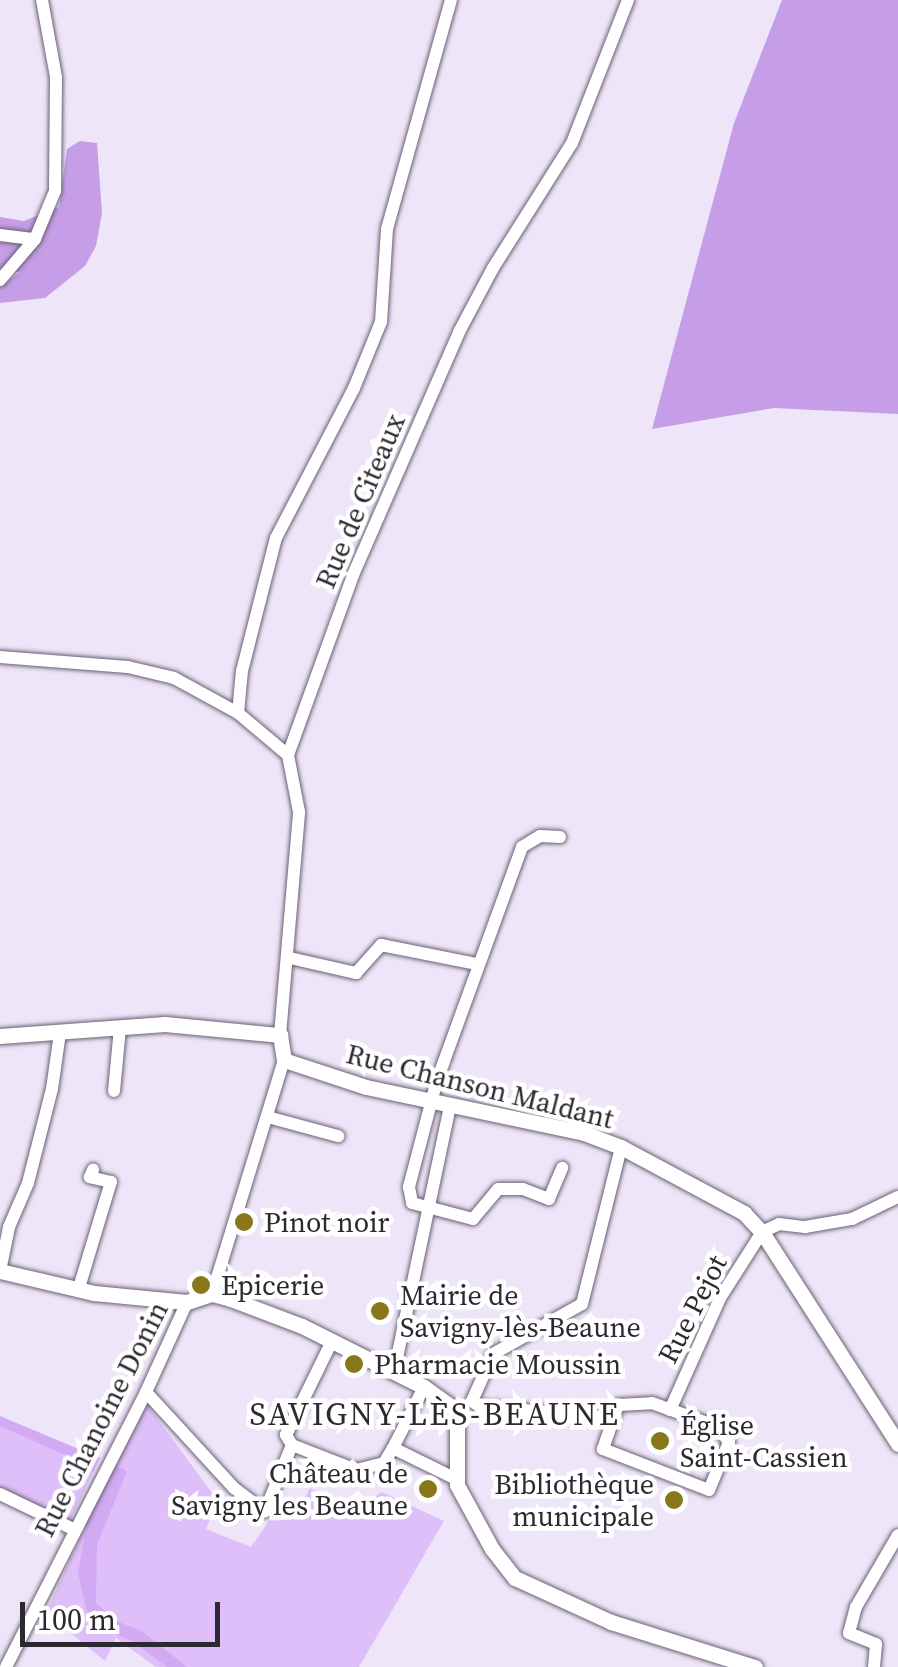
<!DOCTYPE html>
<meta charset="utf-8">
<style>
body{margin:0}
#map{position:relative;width:898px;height:1667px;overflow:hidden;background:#efe5f9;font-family:"Source Serif 4",serif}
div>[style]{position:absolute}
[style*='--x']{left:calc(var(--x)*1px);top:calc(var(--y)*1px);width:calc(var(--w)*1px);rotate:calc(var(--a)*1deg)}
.green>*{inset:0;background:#debff9}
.forest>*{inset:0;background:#c59ee7}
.water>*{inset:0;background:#d2aaf4}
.roads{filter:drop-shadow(0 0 2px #6a6173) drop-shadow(0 0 2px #6a6173)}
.minor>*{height:12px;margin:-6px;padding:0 6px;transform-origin:6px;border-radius:6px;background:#fff}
.tertiary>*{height:15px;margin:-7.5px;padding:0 7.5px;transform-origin:7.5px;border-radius:7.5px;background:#fff}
.dots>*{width:28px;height:28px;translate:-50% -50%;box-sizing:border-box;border:5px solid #fff;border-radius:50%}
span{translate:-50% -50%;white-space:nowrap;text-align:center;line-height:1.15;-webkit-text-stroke:9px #fff;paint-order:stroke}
.street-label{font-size:28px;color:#2d2931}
.poi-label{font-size:28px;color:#2d2931}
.left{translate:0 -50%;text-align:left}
.right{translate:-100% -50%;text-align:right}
.quarter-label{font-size:32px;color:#2d2931;letter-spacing:2.5px}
.scale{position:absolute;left:20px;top:1602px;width:200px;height:45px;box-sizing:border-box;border:5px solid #2d2931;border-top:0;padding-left:12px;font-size:30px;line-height:35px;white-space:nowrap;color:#2d2931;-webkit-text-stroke:8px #fff;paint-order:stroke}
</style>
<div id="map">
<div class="green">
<i style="clip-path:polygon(143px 1399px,218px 1501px,206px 1529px,251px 1547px,269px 1521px,294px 1519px,310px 1488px,352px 1512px,382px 1492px,444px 1521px,359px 1667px,156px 1667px,116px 1638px,105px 1661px,46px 1613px)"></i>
<i style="clip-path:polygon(0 1424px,79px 1461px,93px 1473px,70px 1521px,0 1488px)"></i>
</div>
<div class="forest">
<i style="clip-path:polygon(782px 0,898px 0,898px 414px,774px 408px,652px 429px,734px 123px)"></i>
<i style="clip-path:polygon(80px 141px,97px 143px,102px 213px,96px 246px,85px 266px,45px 298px,0 303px,0 287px,20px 272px,0 273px,0 217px,24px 221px,59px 207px,67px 149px)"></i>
</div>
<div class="water">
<i style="clip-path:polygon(0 1416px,100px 1458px,93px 1473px,81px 1462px,0 1426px)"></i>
<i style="clip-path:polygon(114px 1465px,127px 1471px,97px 1545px,96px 1603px,116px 1621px,142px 1631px,187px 1667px,167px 1667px,132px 1641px,97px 1626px,86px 1609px,78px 1572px,87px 1522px)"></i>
</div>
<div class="roads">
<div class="minor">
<i style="--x:0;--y:235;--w:35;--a:7"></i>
<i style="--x:35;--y:239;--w:54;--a:130.5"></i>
<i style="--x:35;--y:239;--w:52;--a:-67.4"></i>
<i style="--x:55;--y:191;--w:114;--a:-89.5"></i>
<i style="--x:56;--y:77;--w:78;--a:-100.3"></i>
<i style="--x:0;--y:657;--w:128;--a:4.5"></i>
<i style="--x:128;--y:667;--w:47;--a:13.4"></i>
<i style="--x:174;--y:678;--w:73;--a:28.7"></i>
<i style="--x:238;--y:713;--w:65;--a:40"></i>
<i style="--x:238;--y:713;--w:42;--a:-84.6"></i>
<i style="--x:242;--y:671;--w:137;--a:-75.7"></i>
<i style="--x:276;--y:538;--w:169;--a:-62.5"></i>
<i style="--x:354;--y:388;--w:71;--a:-67.8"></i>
<i style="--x:381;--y:322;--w:93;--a:-86.3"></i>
<i style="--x:387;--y:229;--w:238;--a:-74.4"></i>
<i style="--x:560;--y:837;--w:20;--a:-177"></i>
<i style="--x:540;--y:836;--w:21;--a:149"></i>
<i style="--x:522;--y:847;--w:248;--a:110"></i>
<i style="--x:437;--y:1080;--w:111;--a:104.7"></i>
<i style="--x:409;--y:1187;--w:16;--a:79"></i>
<i style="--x:412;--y:1203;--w:63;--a:14.7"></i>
<i style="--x:473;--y:1219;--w:39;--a:-50"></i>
<i style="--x:498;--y:1189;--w:25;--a:0"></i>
<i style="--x:523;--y:1189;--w:28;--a:21"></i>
<i style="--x:549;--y:1199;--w:34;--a:-67"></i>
<i style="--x:290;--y:958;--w:68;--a:12.8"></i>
<i style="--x:356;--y:973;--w:38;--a:-48"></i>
<i style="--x:381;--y:945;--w:98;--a:11.2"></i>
<i style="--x:280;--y:1035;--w:224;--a:-85.1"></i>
<i style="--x:299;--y:812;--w:58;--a:-100.9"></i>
<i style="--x:288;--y:755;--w:191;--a:-70.1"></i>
<i style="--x:353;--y:575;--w:265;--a:-66.4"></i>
<i style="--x:459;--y:332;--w:72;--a:-62"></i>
<i style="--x:493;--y:268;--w:148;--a:-57.7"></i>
<i style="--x:572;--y:143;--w:154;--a:-68.6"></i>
<i style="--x:114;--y:1091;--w:64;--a:-84.6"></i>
<i style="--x:268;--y:1117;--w:73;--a:15.2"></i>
<i style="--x:0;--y:1271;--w:45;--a:-78.4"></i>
<i style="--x:9;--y:1227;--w:48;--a:-66.6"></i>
<i style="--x:28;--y:1183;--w:97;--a:-75.7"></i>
<i style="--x:52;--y:1089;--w:57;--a:-81.9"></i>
<i style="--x:78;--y:1291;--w:114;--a:-73.2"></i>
<i style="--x:111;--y:1182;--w:22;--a:-167"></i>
<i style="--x:90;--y:1177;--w:8;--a:-67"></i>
<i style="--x:212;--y:1294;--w:245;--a:-72.9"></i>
<i style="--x:394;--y:1372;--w:272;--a:-78.1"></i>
<i style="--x:424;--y:1387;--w:68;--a:116.9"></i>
<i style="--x:393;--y:1448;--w:70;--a:26.2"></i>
<i style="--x:146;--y:1392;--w:130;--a:47.5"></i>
<i style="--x:234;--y:1488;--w:39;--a:37"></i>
<i style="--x:265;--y:1511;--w:71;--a:-67.8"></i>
<i style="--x:292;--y:1445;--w:69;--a:21.3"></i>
<i style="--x:356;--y:1470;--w:29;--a:-14"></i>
<i style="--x:384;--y:1463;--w:17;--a:-59"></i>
<i style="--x:472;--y:1401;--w:51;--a:-65.9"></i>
<i style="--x:493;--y:1354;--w:102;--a:-29.3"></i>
<i style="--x:582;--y:1304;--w:162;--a:-76"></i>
<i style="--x:472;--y:1401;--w:9;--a:36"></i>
<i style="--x:479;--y:1406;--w:135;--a:5.1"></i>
<i style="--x:652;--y:1403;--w:70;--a:20"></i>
<i style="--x:718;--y:1427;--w:19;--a:54"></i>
<i style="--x:729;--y:1442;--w:52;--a:112.6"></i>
<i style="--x:709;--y:1490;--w:114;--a:-158.9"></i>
<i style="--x:603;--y:1449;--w:46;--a:-71.2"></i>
<i style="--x:618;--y:1405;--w:34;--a:-3"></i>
<i style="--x:670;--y:1410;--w:123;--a:-65.9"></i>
<i style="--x:720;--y:1298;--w:78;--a:-57.5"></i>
<i style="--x:762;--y:1232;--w:19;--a:-25"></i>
<i style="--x:779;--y:1224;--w:26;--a:7"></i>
<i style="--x:805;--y:1227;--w:48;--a:-9.7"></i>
<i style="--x:852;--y:1219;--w:51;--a:-25.6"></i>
<i style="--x:292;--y:1445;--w:12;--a:-121"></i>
<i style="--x:286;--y:1435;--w:105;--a:-63.9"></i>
<i style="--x:0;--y:1494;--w:81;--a:25.6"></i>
<i style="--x:6;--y:1667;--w:309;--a:-63"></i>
<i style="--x:146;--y:1392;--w:99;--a:-65.5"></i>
<i style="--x:874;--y:1667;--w:23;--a:-85"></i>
<i style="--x:876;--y:1644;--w:29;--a:-158"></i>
<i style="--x:849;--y:1633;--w:27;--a:-75"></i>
<i style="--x:856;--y:1607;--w:83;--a:-59.7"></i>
</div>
<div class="tertiary">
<i style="--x:0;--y:1036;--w:165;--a:-4.2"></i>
<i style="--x:165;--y:1024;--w:116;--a:5.5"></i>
<i style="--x:280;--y:1035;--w:25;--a:81"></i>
<i style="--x:284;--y:1060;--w:86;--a:18.2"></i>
<i style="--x:366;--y:1087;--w:223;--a:11.9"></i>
<i style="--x:584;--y:1133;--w:40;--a:21"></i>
<i style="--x:621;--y:1147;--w:140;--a:28.2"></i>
<i style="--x:744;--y:1213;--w:26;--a:47"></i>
<i style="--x:762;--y:1232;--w:252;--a:57.3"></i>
<i style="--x:0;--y:1271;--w:97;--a:13.2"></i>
<i style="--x:94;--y:1293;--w:93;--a:5.5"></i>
<i style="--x:187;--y:1302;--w:26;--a:-18"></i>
<i style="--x:212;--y:1294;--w:16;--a:14"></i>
<i style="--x:228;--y:1298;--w:79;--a:20.7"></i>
<i style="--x:302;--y:1326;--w:136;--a:26.6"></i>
<i style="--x:424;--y:1387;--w:41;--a:36"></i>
<i style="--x:457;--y:1411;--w:74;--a:90"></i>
<i style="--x:457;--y:1485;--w:73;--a:61.3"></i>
<i style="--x:492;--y:1549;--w:37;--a:52"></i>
<i style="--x:515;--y:1578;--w:106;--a:24.6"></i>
<i style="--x:611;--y:1622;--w:151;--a:17.4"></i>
</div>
</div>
<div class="dots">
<i style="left:244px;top:1222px;background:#88771b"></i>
<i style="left:201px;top:1285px;background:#88771b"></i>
<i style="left:380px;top:1311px;background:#88771b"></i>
<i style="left:354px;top:1364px;background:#88771b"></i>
<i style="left:660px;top:1441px;background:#88771b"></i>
<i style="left:428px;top:1489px;background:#88771b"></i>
<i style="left:674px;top:1500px;background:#88771b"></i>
</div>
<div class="street-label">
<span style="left:360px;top:501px;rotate:-67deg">Rue de Citeaux</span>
<span style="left:480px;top:1086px;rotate:14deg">Rue Chanson Maldant</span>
<span style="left:692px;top:1309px;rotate:-63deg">Rue Pejot</span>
<span style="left:101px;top:1419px;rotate:-63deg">Rue Chanoine Donin</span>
</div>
<div class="poi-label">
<span class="left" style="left:264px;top:1222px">Pinot noir</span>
<span class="left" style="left:221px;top:1285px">Epicerie</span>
<span class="left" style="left:400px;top:1311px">Mairie de<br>Savigny-lès-Beaune</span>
<span class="left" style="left:374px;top:1364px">Pharmacie Moussin</span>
<span class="left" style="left:680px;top:1441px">Église<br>Saint-Cassien</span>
<span class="right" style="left:408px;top:1489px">Château de<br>Savigny les Beaune</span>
<span class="right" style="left:654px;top:1500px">Bibliothèque<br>municipale</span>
</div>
<div class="quarter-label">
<span style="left:435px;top:1414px">SAVIGNY-LÈS-BEAUNE</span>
</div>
<div class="scale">100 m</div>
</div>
